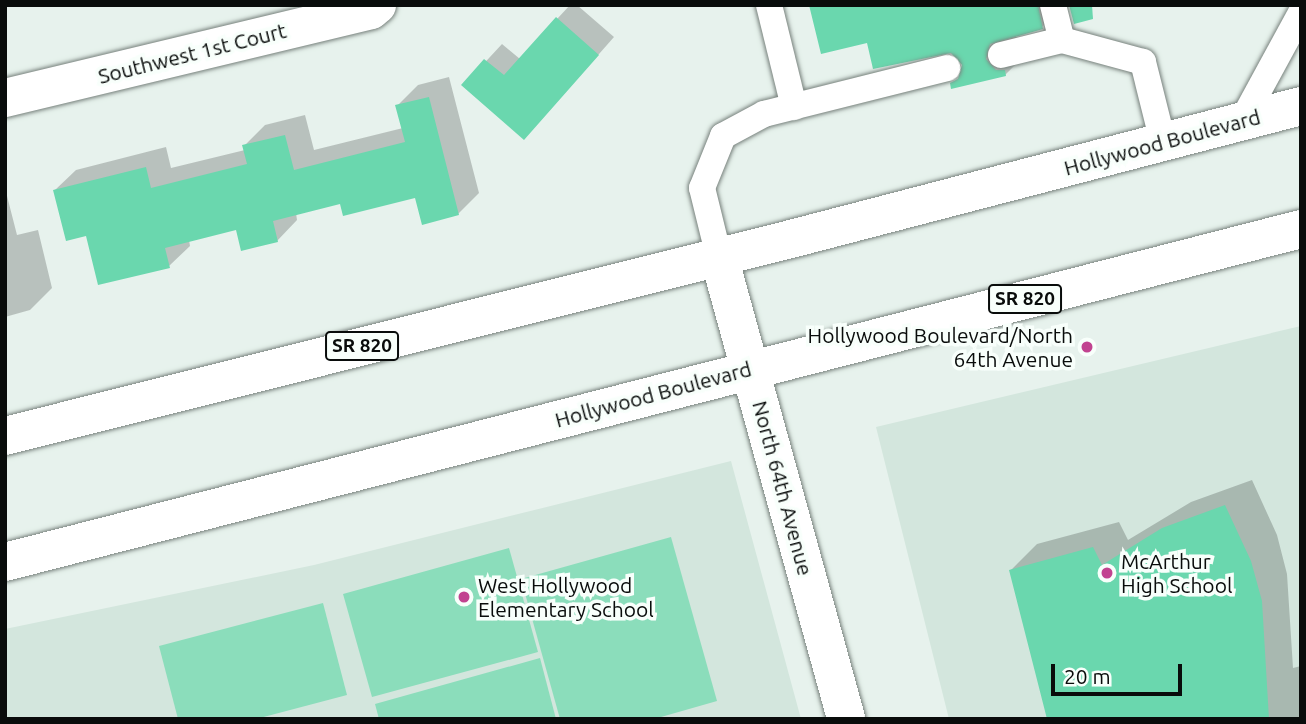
<!DOCTYPE html>
<style>
body{margin:0}
#map{position:relative;width:1306px;height:724px;overflow:hidden;background:#e7f2ed;font-family:Ubuntu,sans-serif}
div>[style]{position:absolute}
[style*='--x']{left:calc(var(--x)*1px);top:calc(var(--y)*1px);width:calc(var(--w)*1px);rotate:calc(var(--a)*1deg)}
.built>*{inset:0;background:#d3e6dd}
.green>*{inset:0;background:#8bddbb}
.shadow>*{inset:0;background:#0003}
.building>*{inset:0;background:#6ad7ae}
.roads{filter:drop-shadow(0 0 2px #77817c) drop-shadow(0 0 2px #77817c)}
.lane>*{height:26px;margin:-13px;padding:0 13px;transform-origin:13px;border-radius:13px;background:#fff}
.street>*{height:38px;margin:-19px;padding:0 19px;transform-origin:19px;border-radius:19px;background:#fff}
.secondary>*{height:38px;margin:-19px;padding:0 19px;transform-origin:19px;border-radius:19px;background:#fff}
.highway>*{height:38px;margin:-19px;padding:0 19px;transform-origin:19px;border-radius:19px;background:#fff}
.dots>*{width:19px;height:19px;translate:-50% -50%;box-sizing:border-box;border:4px solid #f8fffb;border-radius:50%}
span{translate:-50% -50%;white-space:nowrap;text-align:center;line-height:1.15;-webkit-text-stroke:7px #f8fffb;paint-order:stroke}
.shield-label span{padding:2px 5px;background:#f8fffb;border:2px solid;border-radius:5px;-webkit-text-stroke-width:0}
.shield-label{font-size:19px;color:#090c0b;font-weight:700}
.street-label{font-size:21px;color:#090c0b}
.poi-label{font-size:21px;color:#090c0b}
.right{translate:-100% -50%;text-align:right}
.left{translate:0 -50%;text-align:left}
.frame{position:absolute;inset:0;border:7px solid #090c0b;pointer-events:none}
.scale{position:absolute;left:1051px;top:664px;width:131px;height:32px;box-sizing:border-box;border:4px solid #090c0b;border-top:0;padding-left:9px;font-size:21px;line-height:24px;white-space:nowrap;color:#090c0b;-webkit-text-stroke:5px #f8fffb;paint-order:stroke}
</style>
<div id="map">
<div class="built">
<i style="clip-path:polygon(1301px 326px,1301px 719px,949px 719px,876px 427px)"></i>
<i style="clip-path:polygon(731px 461px,801px 719px,5px 719px,5px 629px,314px 565px)"></i>
</div>
<div class="green">
<i style="clip-path:polygon(671px 537px,717px 701px,654px 719px,560px 719px,521px 579px)"></i>
<i style="clip-path:polygon(509px 548px,538px 652px,372px 697px,343px 594px)"></i>
<i style="clip-path:polygon(323px 603px,347px 695px,256px 719px,178px 719px,159px 646px)"></i>
<i style="clip-path:polygon(540px 658px,556px 719px,379px 719px,375px 704px)"></i>
</div>
<div class="shadow">
<i style="clip-path:polygon(570px 5px,577px 5px,614px 37px,540px 121px,464px 85px,502px 44px,520px 59px)"></i>
<i style="clip-path:polygon(811px 5px,1064px 5px,1042px 27px,1014px 35px,1032px 48px,1005px 75px,952px 84px,961px 75px,964px 65px,959px 55px,868px 41px)"></i>
<i style="clip-path:polygon(449px 77px,479px 193px,458px 214px,417px 195px,342px 202px,296px 213px,297px 220px,277px 241px,237px 228px,189px 240px,190px 246px,169px 266px,88px 234px,55px 190px,76px 170px,166px 147px,171px 168px,245px 150px,244px 146px,265px 125px,305px 115px,314px 150px,403px 128px,397px 106px,418px 85px)"></i>
<i style="clip-path:polygon(5px 188px,17px 235px,38px 230px,52px 288px,30px 310px,5px 317px)"></i>
<i style="clip-path:polygon(1252px 480px,1277px 535px,1287px 574px,1293px 668px,1301px 666px,1301px 719px,1059px 719px,1011px 570px,1037px 544px,1119px 522px,1128px 540px,1191px 502px)"></i>
</div>
<div class="building">
<i style="clip-path:polygon(809px 5px,1038px 5px,1043px 29px,990px 44px,986px 59px,996px 70px,1005px 70px,1006px 76px,951px 89px,950px 83px,958px 79px,962px 65px,951px 53px,873px 69px,867px 43px,821px 54px)"></i>
<i style="clip-path:polygon(1069px 5px,1092px 5px,1093px 19px,1074px 24px)"></i>
<i style="clip-path:polygon(556px 17px,599px 55px,524px 140px,461px 85px,484px 59px,504px 75px)"></i>
<i style="clip-path:polygon(429px 97px,459px 215px,422px 225px,415px 198px,343px 216px,340px 204px,273px 221px,278px 242px,241px 251px,236px 230px,165px 248px,170px 268px,98px 285px,86px 236px,66px 241px,53px 190px,146px 167px,151px 188px,247px 164px,242px 145px,285px 135px,294px 170px,405px 142px,395px 105px)"></i>
<i style="clip-path:polygon(1225px 505px,1251px 561px,1262px 601px,1269px 719px,1047px 719px,1009px 570px,1093px 547px,1102px 565px,1162px 528px)"></i>
</div>
<div class="roads">
<div class="lane">
<i style="--x:769;--y:5;--w:105;--a:76.2"></i>
<i style="--x:1053;--y:5;--w:36;--a:76"></i>
<i style="--x:1001;--y:55;--w:63;--a:-13.8"></i>
<i style="--x:1062;--y:40;--w:84;--a:15.2"></i>
<i style="--x:1143;--y:62;--w:82;--a:76"></i>
<i style="--x:1242;--y:121;--w:123;--a:-61.4"></i>
<i style="--x:719;--y:257;--w:71;--a:-103.8"></i>
<i style="--x:702;--y:188;--w:56;--a:-68"></i>
<i style="--x:723;--y:136;--w:47;--a:-28.2"></i>
<i style="--x:764;--y:114;--w:189;--a:-14.1"></i>
</div>
<div class="street">
<i style="--x:5;--y:98;--w:376;--a:-13.5"></i>
<i style="--x:371;--y:10;--w:8;--a:-40"></i>
</div>
<div class="secondary">
<i style="--x:719;--y:257;--w:479;--a:74.6"></i>
</div>
<div class="highway">
<i style="--x:5;--y:436;--w:806;--a:-14.07"></i>
<i style="--x:787;--y:240;--w:531;--a:-14.61"></i>
<i style="--x:5;--y:562;--w:1338;--a:-14.41"></i>
</div>
</div>
<div class="dots">
<i style="left:1087px;top:347px;background:#c14390"></i>
<i style="left:1107px;top:573px;background:#c14390"></i>
<i style="left:464px;top:597px;background:#c14390"></i>
</div>
<div class="shield-label">
<span style="left:1025px;top:299px">SR 820</span>
<span style="left:362px;top:346px">SR 820</span>
</div>
<div class="street-label">
<span style="left:192px;top:53px;rotate:-14deg">Southwest 1st Court</span>
<span style="left:1162px;top:142px;rotate:-15deg">Hollywood Boulevard</span>
<span style="left:653px;top:394px;rotate:-15deg">Hollywood Boulevard</span>
<span style="left:783px;top:488px;rotate:75deg">North 64th Avenue</span>
</div>
<div class="poi-label">
<span class="right" style="left:1073px;top:347px">Hollywood Boulevard/North<br>64th Avenue</span>
<span class="left" style="left:1121px;top:573px">McArthur<br>High School</span>
<span class="left" style="left:478px;top:597px">West Hollywood<br>Elementary School</span>
</div>
<div class="frame"></div>
<div class="scale">20 m</div>
</div>
